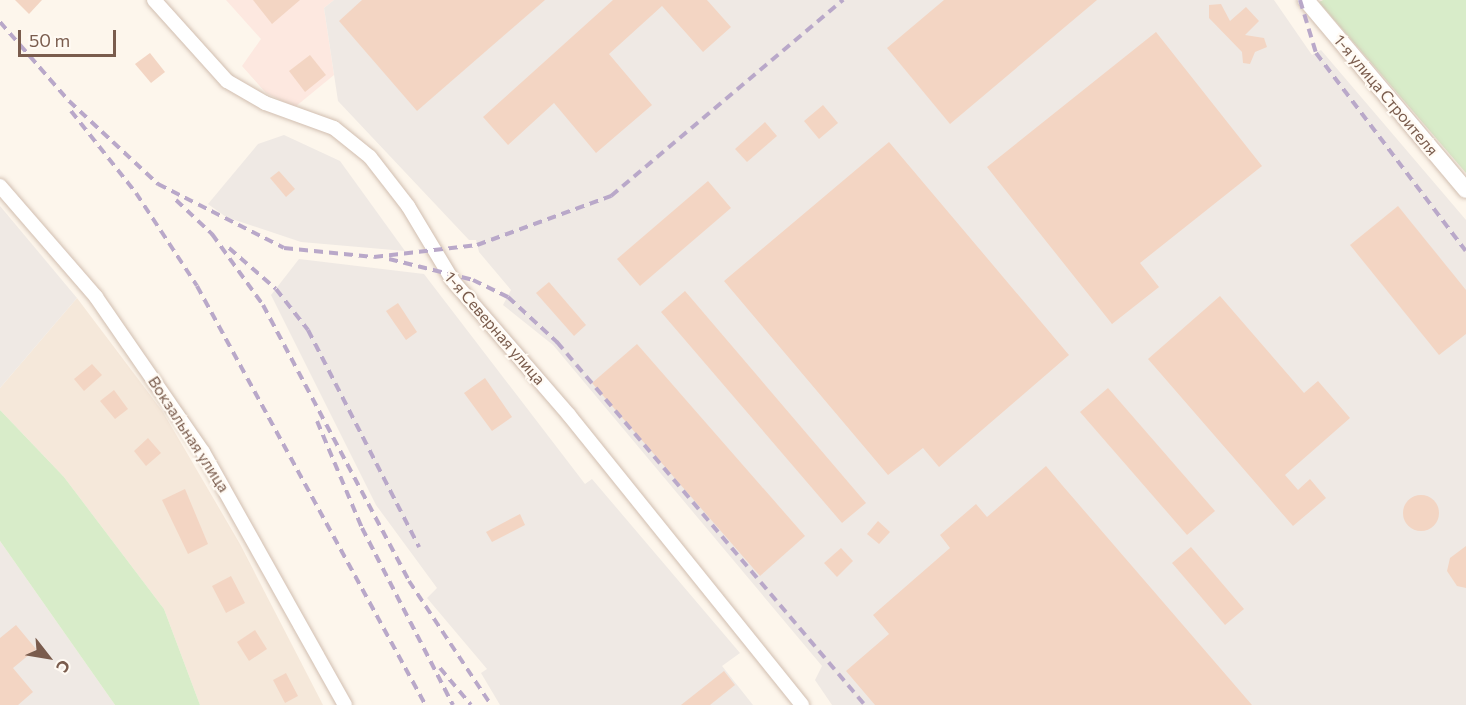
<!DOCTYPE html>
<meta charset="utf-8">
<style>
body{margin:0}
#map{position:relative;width:1466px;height:705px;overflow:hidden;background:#fdf6ec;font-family:Commissioner,sans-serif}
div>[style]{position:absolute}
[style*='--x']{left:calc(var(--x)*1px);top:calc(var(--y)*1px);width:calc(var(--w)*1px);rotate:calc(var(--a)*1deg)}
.residential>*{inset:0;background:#f5e8da}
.commercial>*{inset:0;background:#fde8e0}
.industrial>*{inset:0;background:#efe9e4}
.green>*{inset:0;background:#d8ecc9}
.building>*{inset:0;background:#f3d5c3}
.round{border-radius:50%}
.roads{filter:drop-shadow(0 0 2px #d1beb0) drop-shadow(0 0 2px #d1beb0)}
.minor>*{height:14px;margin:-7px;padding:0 7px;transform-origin:7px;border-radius:7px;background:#fff}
.tertiary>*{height:16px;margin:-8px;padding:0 8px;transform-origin:8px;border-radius:8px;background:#fff}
.rail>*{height:4px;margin-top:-2px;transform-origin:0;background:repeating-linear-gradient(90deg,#b9a8c9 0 9px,transparent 0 15px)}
span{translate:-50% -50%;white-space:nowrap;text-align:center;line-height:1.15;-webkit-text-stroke:4.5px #fffaf3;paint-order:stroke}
.street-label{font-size:16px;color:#7a5c4d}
.north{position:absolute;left:18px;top:627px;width:60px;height:60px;-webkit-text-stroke:4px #fffaf3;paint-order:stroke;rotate:121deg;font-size:16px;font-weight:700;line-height:24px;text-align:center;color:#7a5c4d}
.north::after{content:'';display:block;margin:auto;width:21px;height:27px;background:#7a5c4d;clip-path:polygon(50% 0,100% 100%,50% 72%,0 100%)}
.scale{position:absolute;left:18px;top:30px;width:98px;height:27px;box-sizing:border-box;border:3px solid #7a5c4d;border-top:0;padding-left:8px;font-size:18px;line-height:21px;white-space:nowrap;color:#7a5c4d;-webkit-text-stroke:4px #fffaf3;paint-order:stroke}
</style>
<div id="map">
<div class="residential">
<i style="clip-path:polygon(77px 298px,163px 412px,240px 544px,323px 705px,200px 705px,164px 609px,64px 477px,0 410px,0 388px)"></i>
</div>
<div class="commercial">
<i style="clip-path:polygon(226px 0,334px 0,324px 8px,334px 75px,295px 107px,266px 93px,242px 66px,261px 39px)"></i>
</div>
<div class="industrial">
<i style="clip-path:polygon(334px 0,1274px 0,1312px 55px,1321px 50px,1466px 220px,1466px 705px,832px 705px,815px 680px,822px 666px,553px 345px,503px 305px,511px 290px,479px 252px,476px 240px,469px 240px,338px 101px,324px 8px)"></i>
<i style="clip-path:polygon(284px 135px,340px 161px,405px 251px,301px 242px,226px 217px,208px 204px,258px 144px)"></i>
<i style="clip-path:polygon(0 206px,77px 298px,0 388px)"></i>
<i style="clip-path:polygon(299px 259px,424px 274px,585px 484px,592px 479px,740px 653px,722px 666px,753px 705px,500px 705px,481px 673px,487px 669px,427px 598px,437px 588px,376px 505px,271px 295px)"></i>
<i style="clip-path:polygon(0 541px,115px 705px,0 705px)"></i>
</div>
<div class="green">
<i style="clip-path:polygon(1323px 0,1466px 0,1466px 173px,1319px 2px)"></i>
<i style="clip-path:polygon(0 410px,64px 477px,164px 609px,200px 705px,115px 705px,0 541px)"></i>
</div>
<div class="building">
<i style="clip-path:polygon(15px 0,42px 0,29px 14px)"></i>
<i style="clip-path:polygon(253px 0,300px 0,272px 24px)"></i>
<i style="clip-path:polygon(362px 0,545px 0,417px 111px,339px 21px)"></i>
<i style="clip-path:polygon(613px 0,707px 0,731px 27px,703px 52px,662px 6px,609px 54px,652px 105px,596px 153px,554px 103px,508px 145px,483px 117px)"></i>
<i style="clip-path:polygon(944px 0,1097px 0,950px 124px,887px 48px)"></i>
<i style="clip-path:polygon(1221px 4px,1230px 21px,1246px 7px,1259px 21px,1245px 35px,1264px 38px,1267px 47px,1255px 52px,1250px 64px,1243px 63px,1242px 52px,1209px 18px,1209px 5px)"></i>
<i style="clip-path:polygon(1156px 32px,1262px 166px,1140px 263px,1159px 287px,1112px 324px,987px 167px)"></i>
<i style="clip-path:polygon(150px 53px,165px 72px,151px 83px,135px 64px)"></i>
<i style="clip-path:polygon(310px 55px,326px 75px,305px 92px,289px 71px)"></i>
<i style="clip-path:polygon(823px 105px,838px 123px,819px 139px,804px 121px)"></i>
<i style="clip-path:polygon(765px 122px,777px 136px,747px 162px,735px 149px)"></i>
<i style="clip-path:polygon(889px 142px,1069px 355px,939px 467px,923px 448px,888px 475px,724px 281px)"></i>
<i style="clip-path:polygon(279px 171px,295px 189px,286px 197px,270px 178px)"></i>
<i style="clip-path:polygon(708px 181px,731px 208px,640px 286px,617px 259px)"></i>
<i style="clip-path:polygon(1398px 206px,1466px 290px,1466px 334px,1439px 355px,1350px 245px)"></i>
<i style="clip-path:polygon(549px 282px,586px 325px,574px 336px,536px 293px)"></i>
<i style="clip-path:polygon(685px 291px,866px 503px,842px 523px,661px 312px)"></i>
<i style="clip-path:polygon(1220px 296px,1304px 393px,1318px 381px,1350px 418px,1285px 475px,1298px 490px,1310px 479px,1326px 498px,1293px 526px,1148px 359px)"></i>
<i style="clip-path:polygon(398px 303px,417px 332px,406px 340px,386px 311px)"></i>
<i style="clip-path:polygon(637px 344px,805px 536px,760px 576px,592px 383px)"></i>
<i style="clip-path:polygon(92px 364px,102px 375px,84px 391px,74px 379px)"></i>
<i style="clip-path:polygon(485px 378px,512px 417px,492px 431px,464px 393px)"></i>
<i style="clip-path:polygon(1108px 388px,1215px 511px,1187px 535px,1080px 412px)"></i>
<i style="clip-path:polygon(114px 390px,128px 409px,115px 419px,100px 401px)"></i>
<i style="clip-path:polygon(148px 438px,161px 453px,146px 466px,134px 451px)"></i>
<i style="clip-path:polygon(1046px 466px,1062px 485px,1252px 705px,875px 705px,846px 671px,889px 634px,873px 615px,950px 548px,940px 535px,976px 504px,987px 517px)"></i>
<i style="clip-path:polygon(185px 489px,208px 544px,188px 554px,162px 500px)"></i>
<i class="round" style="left:1403px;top:495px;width:36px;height:36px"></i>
<i style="clip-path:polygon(520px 514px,525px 525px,492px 542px,486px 532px)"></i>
<i style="clip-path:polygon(878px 521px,890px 532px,879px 544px,867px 534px)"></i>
<i style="clip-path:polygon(1466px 546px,1466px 588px,1457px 586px,1447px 571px,1450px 558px)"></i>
<i style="clip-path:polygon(1191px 547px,1244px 609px,1225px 625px,1172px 563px)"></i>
<i style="clip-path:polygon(841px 548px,853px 561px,837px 577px,824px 563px)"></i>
<i style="clip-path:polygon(231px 576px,245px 603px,226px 613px,212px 586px)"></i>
<i style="clip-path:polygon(16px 625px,36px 649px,13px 668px,33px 692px,18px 705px,0 705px,0 638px)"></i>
<i style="clip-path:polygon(255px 630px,267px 649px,249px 661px,237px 642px)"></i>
<i style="clip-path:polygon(724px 671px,735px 685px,710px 705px,681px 705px)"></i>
<i style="clip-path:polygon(286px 673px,298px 696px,285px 703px,273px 680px)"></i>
</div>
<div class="roads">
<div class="minor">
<i style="--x:154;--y:0;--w:109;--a:48"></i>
<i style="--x:227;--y:81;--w:44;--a:30.1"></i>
<i style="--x:265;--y:103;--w:73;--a:19.9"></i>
<i style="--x:334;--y:128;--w:46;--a:38.9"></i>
<i style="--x:370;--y:157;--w:62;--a:52.2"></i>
<i style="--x:408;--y:206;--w:87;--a:59"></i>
<i style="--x:453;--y:281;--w:177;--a:49.1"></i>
<i style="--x:569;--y:415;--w:372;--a:51.2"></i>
<i style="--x:0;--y:186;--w:147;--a:49.1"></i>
<i style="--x:96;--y:297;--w:188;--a:55.4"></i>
<i style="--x:203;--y:452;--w:290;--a:60.7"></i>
</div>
<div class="tertiary">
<i style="--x:1306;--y:0;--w:248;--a:49.9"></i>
</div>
</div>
<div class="rail">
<i style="--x:1300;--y:0;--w:55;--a:73.2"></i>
<i style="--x:1316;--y:53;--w:248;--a:52.9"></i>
<i style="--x:0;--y:22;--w:105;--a:48.9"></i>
<i style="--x:69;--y:101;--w:122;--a:43"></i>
<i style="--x:158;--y:184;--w:141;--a:26.9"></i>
<i style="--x:284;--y:248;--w:90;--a:5.7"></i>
<i style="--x:374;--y:257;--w:104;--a:-6.6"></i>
<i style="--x:477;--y:245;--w:143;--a:-20.1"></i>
<i style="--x:611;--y:196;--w:304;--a:-40.2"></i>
<i style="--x:71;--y:111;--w:105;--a:51.6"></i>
<i style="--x:136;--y:193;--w:111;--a:56.7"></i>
<i style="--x:197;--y:286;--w:477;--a:61.4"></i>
<i style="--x:176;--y:200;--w:50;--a:43.4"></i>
<i style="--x:212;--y:234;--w:87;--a:54.3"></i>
<i style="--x:263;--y:305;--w:312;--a:62.1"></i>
<i style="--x:409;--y:581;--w:149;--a:56.5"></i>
<i style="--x:229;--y:248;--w:62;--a:41.1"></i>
<i style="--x:276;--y:289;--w:52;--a:52"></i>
<i style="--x:308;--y:330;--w:244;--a:62.9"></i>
<i style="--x:389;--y:259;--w:87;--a:14"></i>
<i style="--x:473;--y:280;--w:39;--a:26"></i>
<i style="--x:508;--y:297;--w:67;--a:42.6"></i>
<i style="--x:557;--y:342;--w:476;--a:49.7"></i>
<i style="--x:317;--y:421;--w:116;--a:67.2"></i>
<i style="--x:362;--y:528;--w:199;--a:62.8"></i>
<i style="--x:440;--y:668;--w:48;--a:50"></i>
</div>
<div class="street-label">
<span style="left:1386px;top:95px;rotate:50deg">1-я улица Строителя</span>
<span style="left:495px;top:328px;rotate:49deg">1-я Северная улица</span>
<span style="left:189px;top:434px;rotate:57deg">Вокзальная улица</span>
</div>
<div class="north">С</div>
<div class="scale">50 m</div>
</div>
